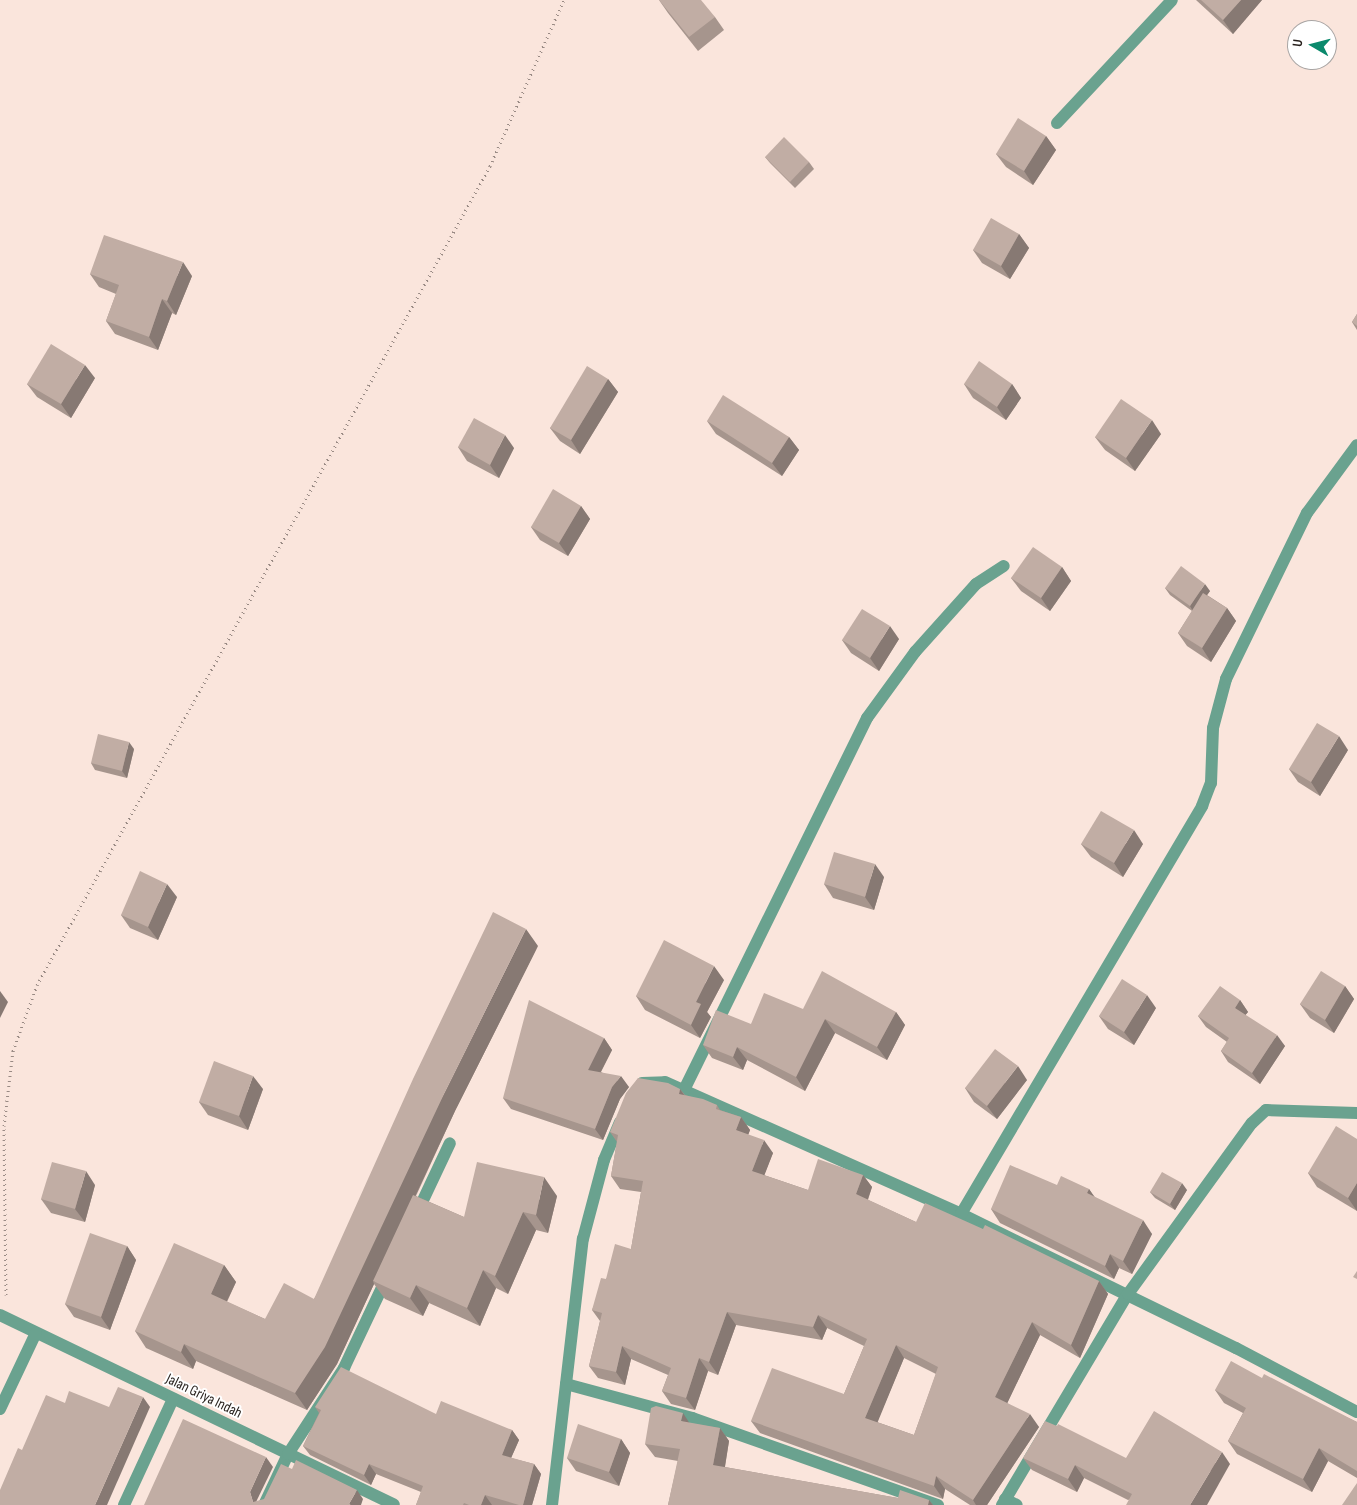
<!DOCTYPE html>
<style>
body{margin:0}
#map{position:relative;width:1357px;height:1505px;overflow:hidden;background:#fae5dc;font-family:"Sofia Sans Condensed",sans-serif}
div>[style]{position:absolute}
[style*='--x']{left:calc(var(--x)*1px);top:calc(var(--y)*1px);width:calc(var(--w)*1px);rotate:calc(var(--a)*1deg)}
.path>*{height:3px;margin-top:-1.5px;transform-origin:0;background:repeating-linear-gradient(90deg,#998a84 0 1px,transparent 0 5px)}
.minor>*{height:12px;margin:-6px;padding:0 6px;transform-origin:6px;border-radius:6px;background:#6aa28f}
.wall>*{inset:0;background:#a6958d}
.shaded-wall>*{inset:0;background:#877973}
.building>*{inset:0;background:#c1ada4}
span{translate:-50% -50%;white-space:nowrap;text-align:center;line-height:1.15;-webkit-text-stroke:4px #fff;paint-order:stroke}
.street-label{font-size:15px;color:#261f1b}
.north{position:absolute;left:1287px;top:20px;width:50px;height:50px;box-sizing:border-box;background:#fff;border:1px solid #a8a5a4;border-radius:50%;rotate:278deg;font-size:14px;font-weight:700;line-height:20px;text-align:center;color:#261f1b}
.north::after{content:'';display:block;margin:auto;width:18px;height:22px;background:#0b896c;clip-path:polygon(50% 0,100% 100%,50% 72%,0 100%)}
</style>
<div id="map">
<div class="path">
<i style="--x:6;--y:1295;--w:169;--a:-90.7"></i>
<i style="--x:4;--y:1126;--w:76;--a:-83.2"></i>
<i style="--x:13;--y:1051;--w:70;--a:-70"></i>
<i style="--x:37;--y:985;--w:936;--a:-61.05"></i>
<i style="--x:490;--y:166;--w:182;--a:-66"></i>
</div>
<div class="minor">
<i style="--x:1057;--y:123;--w:168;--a:-46.9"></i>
<i style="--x:642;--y:1083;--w:23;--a:-2"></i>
<i style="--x:665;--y:1082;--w:324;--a:24"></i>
<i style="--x:961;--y:1214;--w:306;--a:26"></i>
<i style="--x:1236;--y:1348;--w:137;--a:27.9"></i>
<i style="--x:684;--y:1090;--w:415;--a:-63.8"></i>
<i style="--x:867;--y:718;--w:82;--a:-54"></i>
<i style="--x:915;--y:652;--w:91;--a:-48.1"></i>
<i style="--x:976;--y:584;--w:33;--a:-33"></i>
<i style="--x:417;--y:1213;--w:77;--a:-64.8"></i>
<i style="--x:961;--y:1214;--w:474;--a:-59.4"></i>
<i style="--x:1202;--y:806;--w:25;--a:-69"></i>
<i style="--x:1211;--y:783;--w:55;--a:-87.9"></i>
<i style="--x:1213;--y:728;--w:51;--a:-75.1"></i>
<i style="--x:1226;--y:679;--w:185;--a:-64"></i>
<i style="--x:1307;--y:513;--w:84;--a:-53.7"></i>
<i style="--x:0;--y:1315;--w:437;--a:25.7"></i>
<i style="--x:566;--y:1384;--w:131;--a:15.1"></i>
<i style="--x:692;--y:1418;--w:261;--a:19.5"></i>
<i style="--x:0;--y:1409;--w:84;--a:-64.7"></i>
<i style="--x:1005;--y:1499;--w:13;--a:27"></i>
<i style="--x:124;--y:1505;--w:117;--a:-65.2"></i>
<i style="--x:264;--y:1505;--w:56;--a:-64.8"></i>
<i style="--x:288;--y:1454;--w:103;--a:-56.9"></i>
<i style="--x:344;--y:1368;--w:101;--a:-64.7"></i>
<i style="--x:552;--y:1505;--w:268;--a:-83.4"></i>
<i style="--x:583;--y:1239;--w:82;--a:-75.1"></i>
<i style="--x:604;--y:1160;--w:41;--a:-67.2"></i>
<i style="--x:1002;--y:1505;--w:246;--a:-59.2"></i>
<i style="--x:1128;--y:1294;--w:211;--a:-54.1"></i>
<i style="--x:1252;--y:1123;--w:19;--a:-43"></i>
<i style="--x:1266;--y:1110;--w:91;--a:1.9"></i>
</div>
<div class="wall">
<i style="clip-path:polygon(659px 0,715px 17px,724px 30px,698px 51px,668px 13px)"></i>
<i style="clip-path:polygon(1196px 0,1262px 0,1233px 34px)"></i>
<i style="clip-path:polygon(1046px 136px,1056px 150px,1033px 185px,1006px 167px,996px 154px)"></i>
<i style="clip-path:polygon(765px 157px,809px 162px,814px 169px,795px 188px,770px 163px)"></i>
<i style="clip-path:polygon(1019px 234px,1029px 248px,1010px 279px,982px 263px,973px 250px)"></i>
<i style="clip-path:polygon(90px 274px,192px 276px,176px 315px,172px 313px,158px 350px,115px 334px,106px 321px,116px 294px,99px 287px)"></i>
<i style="clip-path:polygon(1357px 314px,1357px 330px,1352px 322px)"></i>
<i style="clip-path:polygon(95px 378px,71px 418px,37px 397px,27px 384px)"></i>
<i style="clip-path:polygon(608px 379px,618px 392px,580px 454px,560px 441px,550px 428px)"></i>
<i style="clip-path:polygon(964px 384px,1012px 384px,1021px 398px,1006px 420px,973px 398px)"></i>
<i style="clip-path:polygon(707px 421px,789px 437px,799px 450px,782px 476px,716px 434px)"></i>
<i style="clip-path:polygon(1161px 434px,1135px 471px,1105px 450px,1095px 437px)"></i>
<i style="clip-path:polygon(458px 447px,514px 448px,499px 478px,467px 461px)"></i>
<i style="clip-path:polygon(581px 506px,590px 519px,568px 556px,540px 540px,531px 527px)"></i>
<i style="clip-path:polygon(1062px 567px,1071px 581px,1050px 611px,1021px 591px,1011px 578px)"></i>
<i style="clip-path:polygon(1165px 588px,1210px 591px,1207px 595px,1227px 608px,1236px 621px,1211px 662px,1187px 646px,1178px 633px,1192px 611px,1170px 595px)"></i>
<i style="clip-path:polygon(899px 639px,879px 671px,851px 653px,842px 640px)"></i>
<i style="clip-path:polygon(134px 749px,127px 778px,95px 770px,91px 763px)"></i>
<i style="clip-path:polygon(1348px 750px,1320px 796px,1298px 782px,1289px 769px)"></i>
<i style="clip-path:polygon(1081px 844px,1143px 844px,1123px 877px,1091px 857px)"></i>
<i style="clip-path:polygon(884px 877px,874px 910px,833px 898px,824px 884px)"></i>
<i style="clip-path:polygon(177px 897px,158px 940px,130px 928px,121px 915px)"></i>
<i style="clip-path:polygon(538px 946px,455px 1111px,416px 1196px,464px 1217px,557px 1196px,548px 1233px,536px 1230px,508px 1294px,496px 1288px,480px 1326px,429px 1303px,423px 1316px,385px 1299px,374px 1284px,337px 1364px,307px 1410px,196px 1361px,193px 1369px,146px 1348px,135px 1331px,224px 1265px,236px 1282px,227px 1302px,265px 1319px,314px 1299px)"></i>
<i style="clip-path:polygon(724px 980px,707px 1012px,711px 1017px,700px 1038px,645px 1010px,636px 996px)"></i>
<i style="clip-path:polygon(1345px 986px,1354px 999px,1334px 1033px,1310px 1018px,1300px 1004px)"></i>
<i style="clip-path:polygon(1240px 1000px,1248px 1012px,1245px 1015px,1285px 1046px,1260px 1084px,1228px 1062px,1221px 1051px,1227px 1042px,1206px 1027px,1198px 1016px)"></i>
<i style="clip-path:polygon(1156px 1008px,1134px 1045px,1108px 1029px,1099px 1016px)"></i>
<i style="clip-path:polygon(803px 1009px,896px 1012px,905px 1025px,887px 1060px,835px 1033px,805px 1091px,747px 1060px,743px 1070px,712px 1058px,703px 1045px,751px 1024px)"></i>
<i style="clip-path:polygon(604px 1038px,612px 1050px,601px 1072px,629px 1087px,620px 1099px,603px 1140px,511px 1109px,503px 1098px)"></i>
<i style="clip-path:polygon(1027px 1080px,997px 1119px,974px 1102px,965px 1088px)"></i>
<i style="clip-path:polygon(263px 1089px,248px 1130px,208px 1115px,199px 1102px)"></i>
<i style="clip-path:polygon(evenodd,680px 1089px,685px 1095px,717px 1105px,720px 1110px,741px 1117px,750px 1130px,748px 1135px,773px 1153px,764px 1175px,808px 1190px,863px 1175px,872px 1187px,868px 1200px,916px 1222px,1099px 1281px,1108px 1294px,1080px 1358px,1040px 1335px,1007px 1403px,1039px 1427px,987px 1505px,970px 1505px,945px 1489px,943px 1499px,760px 1433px,751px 1421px,844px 1394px,864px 1346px,827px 1328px,822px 1340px,736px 1325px,718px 1375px,708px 1371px,695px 1410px,671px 1404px,662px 1391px,668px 1375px,631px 1359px,625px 1385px,598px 1378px,589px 1366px,600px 1321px,592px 1310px,606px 1279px,631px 1249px,641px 1192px,620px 1189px,611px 1176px,617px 1142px,610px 1132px,680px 1089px,904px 1358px,936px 1374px,914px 1435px,877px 1422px,904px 1358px)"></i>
<i style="clip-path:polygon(1357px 1139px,1357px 1211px,1317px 1187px,1308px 1173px)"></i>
<i style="clip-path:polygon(95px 1185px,85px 1222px,51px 1213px,41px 1199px)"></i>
<i style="clip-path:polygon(1057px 1185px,1089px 1189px,1094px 1197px,1152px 1234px,1132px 1274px,1119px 1268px,1114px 1279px,1000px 1223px,991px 1209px)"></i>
<i style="clip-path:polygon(1187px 1190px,1175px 1210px,1155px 1198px,1150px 1192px)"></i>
<i style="clip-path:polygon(127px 1246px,136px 1260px,110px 1330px,74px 1317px,65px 1304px)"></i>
<i style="clip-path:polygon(1262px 1378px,1357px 1422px,1357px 1478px,1328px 1461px,1312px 1492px,1237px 1454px,1228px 1441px,1243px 1413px,1224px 1403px,1215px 1390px)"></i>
<i style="clip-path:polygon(315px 1407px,436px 1414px,512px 1430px,519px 1440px,511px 1458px,534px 1464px,541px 1474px,532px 1505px,416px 1505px,421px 1492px,376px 1474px,371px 1485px,310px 1455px,303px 1446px,319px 1413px)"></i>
<i style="clip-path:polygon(689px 1423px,720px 1428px,729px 1441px,725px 1467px,898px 1498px,929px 1500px,933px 1505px,668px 1505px,678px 1461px,655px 1457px,645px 1444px)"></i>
<i style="clip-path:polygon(621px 1439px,630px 1453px,619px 1486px,576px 1471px,567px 1458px)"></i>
<i style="clip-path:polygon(1023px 1458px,1126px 1458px,1230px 1464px,1128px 1500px,1084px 1478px,1077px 1492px,1032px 1470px)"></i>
</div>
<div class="shaded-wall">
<i style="clip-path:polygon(1241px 0,1262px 0,1233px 34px,1223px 20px)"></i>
<i style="clip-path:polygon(1046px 136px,1056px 150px,1033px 185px,1024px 171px)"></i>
<i style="clip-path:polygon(1019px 234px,1029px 248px,1010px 279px,1001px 266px)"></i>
<i style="clip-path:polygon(183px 262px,192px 276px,176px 315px,167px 301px)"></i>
<i style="clip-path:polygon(162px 299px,172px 313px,158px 350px,149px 337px)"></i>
<i style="clip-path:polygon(85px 365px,95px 378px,71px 418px,61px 404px)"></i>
<i style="clip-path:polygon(608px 379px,618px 392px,580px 454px,571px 440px)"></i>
<i style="clip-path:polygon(1012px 384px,1021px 398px,1006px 420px,997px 407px)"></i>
<i style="clip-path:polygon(1152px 420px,1161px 434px,1135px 471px,1126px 458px)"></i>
<i style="clip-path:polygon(505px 435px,514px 448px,499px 478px,490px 465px)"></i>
<i style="clip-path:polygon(789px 437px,799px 450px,782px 476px,772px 463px)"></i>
<i style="clip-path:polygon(581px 506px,590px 519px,568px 556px,559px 543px)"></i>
<i style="clip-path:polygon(1062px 567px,1071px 581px,1050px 611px,1041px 598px)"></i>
<i style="clip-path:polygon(1205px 584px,1210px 591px,1194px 613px,1190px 606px)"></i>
<i style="clip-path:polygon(1227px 608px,1236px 621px,1211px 662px,1202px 648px)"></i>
<i style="clip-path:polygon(890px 626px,899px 639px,879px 671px,870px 658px)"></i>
<i style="clip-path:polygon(1339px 736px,1348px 750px,1320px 796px,1311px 782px)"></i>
<i style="clip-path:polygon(129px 742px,134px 749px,127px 778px,122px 771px)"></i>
<i style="clip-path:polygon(1134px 830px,1143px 844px,1123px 877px,1114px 863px)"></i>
<i style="clip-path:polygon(875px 864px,884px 877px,874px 910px,865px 897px)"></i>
<i style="clip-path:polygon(167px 884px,177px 897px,158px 940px,148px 927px)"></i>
<i style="clip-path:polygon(526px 929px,538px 946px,455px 1111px,375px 1282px,373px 1281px,374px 1284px,337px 1364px,307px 1410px,295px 1393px)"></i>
<i style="clip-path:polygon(714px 966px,724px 980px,707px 1012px,711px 1017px,700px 1038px,691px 1025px,696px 1002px)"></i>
<i style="clip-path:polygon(1345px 986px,1354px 999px,1334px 1033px,1325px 1020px)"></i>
<i style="clip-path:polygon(0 991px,8px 1002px,0 1018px)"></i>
<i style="clip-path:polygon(1147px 995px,1156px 1008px,1134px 1045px,1124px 1032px)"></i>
<i style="clip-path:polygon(1240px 1000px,1248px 1012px,1242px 1019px,1235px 1008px)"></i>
<i style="clip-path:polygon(896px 1012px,905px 1025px,887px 1060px,877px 1047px)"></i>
<i style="clip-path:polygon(825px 1019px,835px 1033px,805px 1091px,796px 1077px)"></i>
<i style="clip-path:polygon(1277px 1035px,1285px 1046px,1260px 1084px,1252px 1073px)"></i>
<i style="clip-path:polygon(604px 1038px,612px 1050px,596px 1081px,588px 1070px)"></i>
<i style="clip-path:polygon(737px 1047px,747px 1060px,743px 1070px,733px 1057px)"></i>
<i style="clip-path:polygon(1018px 1066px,1027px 1080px,997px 1119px,987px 1106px)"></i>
<i style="clip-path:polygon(253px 1076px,263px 1089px,248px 1130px,239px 1116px)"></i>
<i style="clip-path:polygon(621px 1076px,629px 1087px,620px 1099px,603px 1140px,595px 1129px,612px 1087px)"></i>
<i style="clip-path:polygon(680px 1089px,689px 1102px,679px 1094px)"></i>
<i style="clip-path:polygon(741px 1117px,750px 1130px,745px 1143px,736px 1130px)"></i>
<i style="clip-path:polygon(764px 1140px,773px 1153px,761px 1184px,752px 1171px)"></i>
<i style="clip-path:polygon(86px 1171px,95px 1185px,85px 1222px,75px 1209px)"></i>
<i style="clip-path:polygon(863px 1175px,872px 1187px,865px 1207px,856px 1194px)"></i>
<i style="clip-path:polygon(544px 1177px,557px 1196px,548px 1233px,536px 1215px)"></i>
<i style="clip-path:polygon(1182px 1183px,1187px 1190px,1175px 1210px,1170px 1204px)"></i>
<i style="clip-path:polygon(1357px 1183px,1357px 1211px,1348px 1198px)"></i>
<i style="clip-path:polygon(1089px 1189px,1099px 1203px,1087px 1193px)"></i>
<i style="clip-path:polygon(523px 1212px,536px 1230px,508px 1294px,495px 1276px)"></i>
<i style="clip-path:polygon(1143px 1220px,1152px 1234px,1132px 1274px,1123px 1261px)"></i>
<i style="clip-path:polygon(127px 1246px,136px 1260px,110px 1330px,101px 1317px)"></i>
<i style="clip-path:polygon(1110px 1254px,1119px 1268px,1114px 1279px,1105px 1266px)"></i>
<i style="clip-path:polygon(224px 1265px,236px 1282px,222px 1311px,211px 1294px)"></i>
<i style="clip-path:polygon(483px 1270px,496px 1288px,480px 1326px,467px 1308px)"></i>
<i style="clip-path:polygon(1099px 1281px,1108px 1294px,1080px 1358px,1071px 1345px)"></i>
<i style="clip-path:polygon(416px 1285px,429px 1303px,423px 1316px,410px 1298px)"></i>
<i style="clip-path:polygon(727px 1312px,736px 1325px,718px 1375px,709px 1362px)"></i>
<i style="clip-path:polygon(818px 1315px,827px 1328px,822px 1340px,813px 1327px)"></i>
<i style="clip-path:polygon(1032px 1322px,1040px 1335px,1004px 1410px,995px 1397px)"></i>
<i style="clip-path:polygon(184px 1344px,196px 1361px,193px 1369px,181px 1352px)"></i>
<i style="clip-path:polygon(896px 1345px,904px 1358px,874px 1431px,865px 1418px)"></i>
<i style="clip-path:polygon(622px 1346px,631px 1359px,625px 1385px,616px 1372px)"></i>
<i style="clip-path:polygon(699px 1358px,708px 1371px,695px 1410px,686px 1398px)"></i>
<i style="clip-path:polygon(143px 1397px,150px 1407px,107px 1505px,95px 1505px)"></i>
<i style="clip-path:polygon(683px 1413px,692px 1427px,681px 1421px)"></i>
<i style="clip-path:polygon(1030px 1414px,1039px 1427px,987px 1505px,976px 1505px,973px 1500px)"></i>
<i style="clip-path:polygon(720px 1428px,729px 1441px,723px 1478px,713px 1465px)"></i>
<i style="clip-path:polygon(512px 1430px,519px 1440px,508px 1465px,502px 1455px)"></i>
<i style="clip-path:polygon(621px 1439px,630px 1453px,619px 1486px,609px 1472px)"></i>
<i style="clip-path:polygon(1319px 1448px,1328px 1461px,1312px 1492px,1303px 1479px)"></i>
<i style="clip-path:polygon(1222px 1452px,1230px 1464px,1207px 1505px,1190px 1505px)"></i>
<i style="clip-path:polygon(266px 1457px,273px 1467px,256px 1502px,253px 1502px,250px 1492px)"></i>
<i style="clip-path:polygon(369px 1464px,376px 1474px,371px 1485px,364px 1475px)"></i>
<i style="clip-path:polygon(534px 1464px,541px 1474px,532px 1505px,523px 1505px)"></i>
<i style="clip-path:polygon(1075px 1465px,1084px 1478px,1077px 1492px,1068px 1479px)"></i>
<i style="clip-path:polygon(936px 1476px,945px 1489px,943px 1499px,934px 1486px)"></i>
<i style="clip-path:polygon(357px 1490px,363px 1499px,361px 1505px,350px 1505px,349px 1504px)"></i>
<i style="clip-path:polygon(485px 1495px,492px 1505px,481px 1505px)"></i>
<i style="clip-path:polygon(929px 1500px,933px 1505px,928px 1505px)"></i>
</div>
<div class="building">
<i style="clip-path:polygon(659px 0,701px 0,715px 17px,689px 37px)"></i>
<i style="clip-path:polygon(1201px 0,1241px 0,1223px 20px)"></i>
<i style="clip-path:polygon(1018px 118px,1046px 136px,1024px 171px,996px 154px)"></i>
<i style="clip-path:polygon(784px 137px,809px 162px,790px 182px,765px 157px)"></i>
<i style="clip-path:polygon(991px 218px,1019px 234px,1001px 266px,973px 250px)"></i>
<i style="clip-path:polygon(104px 235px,183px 262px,167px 301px,162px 299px,149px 337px,106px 321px,119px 285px,90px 274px)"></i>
<i style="clip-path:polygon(1357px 314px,1357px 326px,1352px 322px)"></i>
<i style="clip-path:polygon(51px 344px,85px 365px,61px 404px,27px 384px)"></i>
<i style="clip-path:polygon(979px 361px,1012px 384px,997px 407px,964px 384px)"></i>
<i style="clip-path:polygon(587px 366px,608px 379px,571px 440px,550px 428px)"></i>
<i style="clip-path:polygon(723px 395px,789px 437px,772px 463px,707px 421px)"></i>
<i style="clip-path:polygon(1121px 399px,1152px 420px,1126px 458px,1095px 437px)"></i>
<i style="clip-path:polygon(474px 418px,505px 435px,490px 465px,458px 447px)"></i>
<i style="clip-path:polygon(553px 489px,581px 506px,559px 543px,531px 527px)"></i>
<i style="clip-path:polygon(1033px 547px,1062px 567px,1041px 598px,1011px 578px)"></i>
<i style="clip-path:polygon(1181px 566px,1205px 584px,1190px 606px,1165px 588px)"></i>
<i style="clip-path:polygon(1203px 593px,1227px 608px,1202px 648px,1178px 633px)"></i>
<i style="clip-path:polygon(862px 609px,890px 626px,870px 658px,842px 640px)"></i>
<i style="clip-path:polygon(1317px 723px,1339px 736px,1311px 782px,1289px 769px)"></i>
<i style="clip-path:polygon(98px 734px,129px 742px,122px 771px,91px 763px)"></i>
<i style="clip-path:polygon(1101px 811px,1134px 830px,1114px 863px,1081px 844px)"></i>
<i style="clip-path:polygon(834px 852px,875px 864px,865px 897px,824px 884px)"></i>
<i style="clip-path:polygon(140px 871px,167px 884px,148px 927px,121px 915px)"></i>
<i style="clip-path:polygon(493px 912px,526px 929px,444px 1094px,325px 1347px,295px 1393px,184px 1344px,181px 1352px,135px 1331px,174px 1243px,224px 1265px,211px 1294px,265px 1319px,284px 1283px,314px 1299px,413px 1079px)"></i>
<i style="clip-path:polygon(664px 940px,714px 966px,696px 1002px,701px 1004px,691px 1025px,636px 996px)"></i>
<i style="clip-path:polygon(822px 971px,896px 1012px,877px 1047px,825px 1019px,796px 1077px,737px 1047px,733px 1057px,703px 1045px,716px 1010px,751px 1024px,764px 993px,803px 1009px)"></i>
<i style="clip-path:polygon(1321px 971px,1345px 986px,1325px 1020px,1300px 1004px)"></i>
<i style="clip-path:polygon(1122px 979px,1147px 995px,1124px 1032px,1099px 1016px)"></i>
<i style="clip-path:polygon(1220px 986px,1240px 1000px,1235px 1008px,1277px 1035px,1252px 1073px,1221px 1051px,1229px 1038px,1198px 1016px)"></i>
<i style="clip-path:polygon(529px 1000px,604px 1038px,588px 1070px,621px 1076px,612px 1087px,595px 1129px,503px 1098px)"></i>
<i style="clip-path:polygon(995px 1049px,1018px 1066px,987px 1106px,965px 1088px)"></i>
<i style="clip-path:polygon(214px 1061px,253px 1076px,239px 1116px,199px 1102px)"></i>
<i style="clip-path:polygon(evenodd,638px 1078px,668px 1083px,680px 1089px,679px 1094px,703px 1099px,717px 1105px,716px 1109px,741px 1117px,736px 1130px,764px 1140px,752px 1171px,808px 1190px,818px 1159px,863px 1175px,856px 1194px,916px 1222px,925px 1203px,983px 1229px,985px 1225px,991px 1228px,1099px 1281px,1071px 1345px,1032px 1322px,995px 1397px,1030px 1414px,973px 1500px,936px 1476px,934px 1486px,751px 1421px,772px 1368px,844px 1394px,867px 1339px,818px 1315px,813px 1327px,727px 1312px,709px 1362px,699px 1358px,686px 1398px,662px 1391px,671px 1368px,622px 1346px,616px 1372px,589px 1366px,602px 1313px,592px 1310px,601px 1278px,606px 1279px,615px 1244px,631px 1249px,643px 1181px,611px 1176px,618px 1135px,610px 1132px,626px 1093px,638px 1078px,896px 1345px,938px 1367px,914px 1435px,865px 1418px,896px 1345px)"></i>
<i style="clip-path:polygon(1336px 1126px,1357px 1139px,1357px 1183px,1348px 1198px,1308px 1173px)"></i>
<i style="clip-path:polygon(52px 1162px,86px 1171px,75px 1209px,41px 1199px)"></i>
<i style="clip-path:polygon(477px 1162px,544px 1177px,536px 1215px,523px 1212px,495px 1276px,483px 1270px,467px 1308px,416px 1285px,410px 1298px,373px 1281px,413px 1195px,464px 1217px)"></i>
<i style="clip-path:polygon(1010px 1165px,1057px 1185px,1061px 1176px,1089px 1189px,1087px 1193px,1143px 1220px,1123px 1261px,1110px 1254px,1105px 1266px,991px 1209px)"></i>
<i style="clip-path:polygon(1162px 1172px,1182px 1183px,1170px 1204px,1150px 1192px)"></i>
<i style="clip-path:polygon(90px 1233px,127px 1246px,101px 1317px,65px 1304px)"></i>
<i style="clip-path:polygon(1357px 1271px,1357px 1279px,1353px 1277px)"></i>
<i style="clip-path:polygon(1231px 1361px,1262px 1378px,1264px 1374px,1357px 1422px,1357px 1471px,1319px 1448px,1303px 1479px,1228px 1441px,1246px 1408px,1215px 1390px)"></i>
<i style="clip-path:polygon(341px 1367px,436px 1414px,441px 1401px,512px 1430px,502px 1455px,534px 1464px,523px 1505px,519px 1505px,485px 1495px,481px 1505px,469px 1505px,464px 1503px,463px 1505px,416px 1505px,423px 1486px,369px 1464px,364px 1475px,303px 1446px,321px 1410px,315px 1407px)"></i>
<i style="clip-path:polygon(118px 1387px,143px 1397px,95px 1505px,0 1505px,0 1490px,18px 1448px,22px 1450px,46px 1395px,65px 1403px,69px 1391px,109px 1407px)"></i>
<i style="clip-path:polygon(656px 1406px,683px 1413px,681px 1421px,720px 1428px,713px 1465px,898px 1498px,900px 1490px,929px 1500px,928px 1505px,668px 1505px,680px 1449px,645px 1444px,651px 1408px)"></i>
<i style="clip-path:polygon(1154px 1411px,1222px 1452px,1190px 1505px,1126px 1505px,1132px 1494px,1075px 1465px,1068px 1479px,1023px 1458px,1045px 1421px,1057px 1426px,1058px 1424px,1126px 1458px)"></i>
<i style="clip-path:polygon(183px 1419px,266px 1457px,250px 1492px,253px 1502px,264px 1499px,281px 1464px,292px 1469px,296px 1460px,357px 1490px,349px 1504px,351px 1505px,144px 1505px)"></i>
<i style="clip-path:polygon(578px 1424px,621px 1439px,609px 1472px,567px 1458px)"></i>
<i style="clip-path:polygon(1357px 1483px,1357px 1505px,1342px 1505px)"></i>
</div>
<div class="street-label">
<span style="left:204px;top:1396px;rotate:26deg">Jalan Griya Indah</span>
</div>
<div class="north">U</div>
</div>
